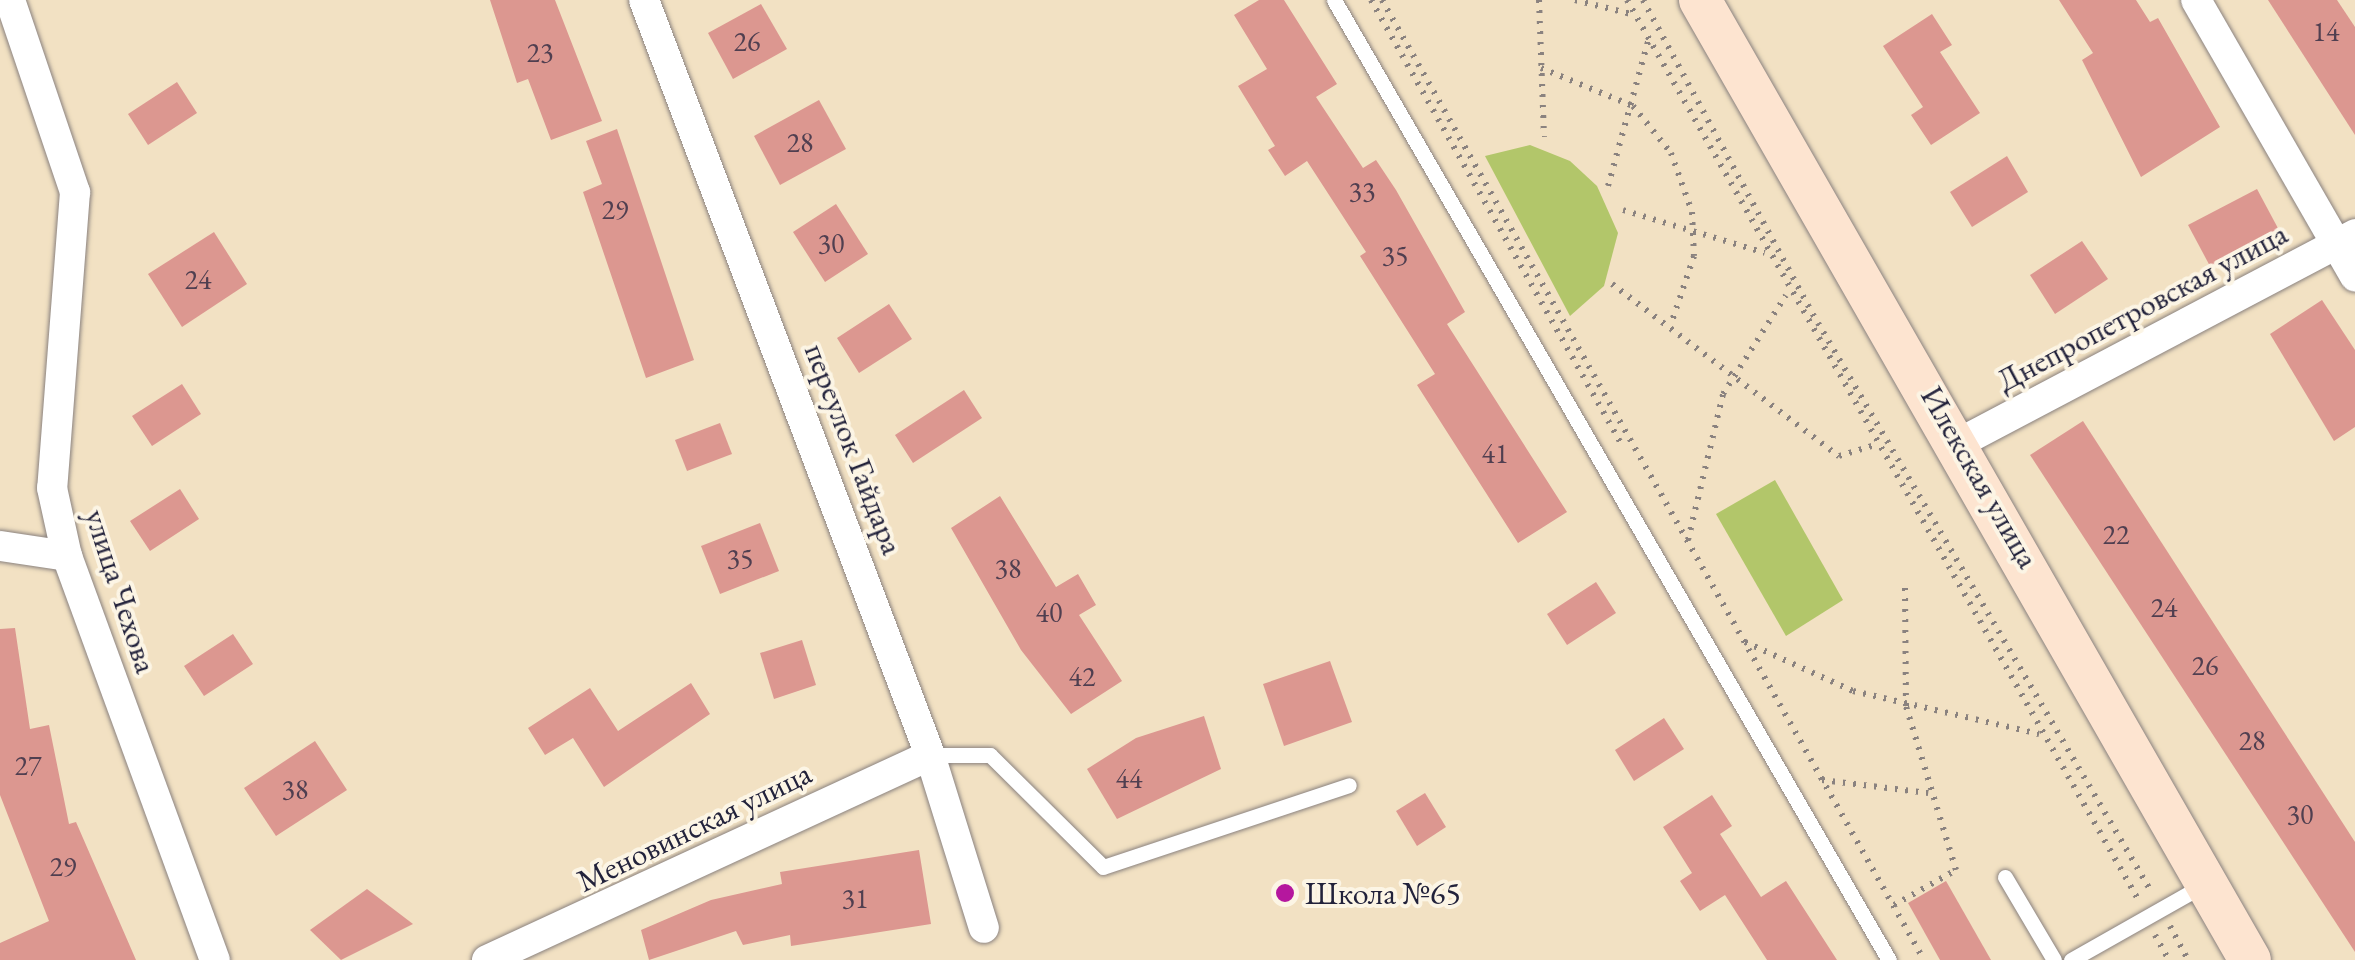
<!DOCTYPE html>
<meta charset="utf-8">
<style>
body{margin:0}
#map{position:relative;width:2355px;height:960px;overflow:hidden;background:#f2e1c3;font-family:"EB Garamond",serif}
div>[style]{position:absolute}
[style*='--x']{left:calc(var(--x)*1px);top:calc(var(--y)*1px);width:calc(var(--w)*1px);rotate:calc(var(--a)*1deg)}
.green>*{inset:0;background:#b2c66a}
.building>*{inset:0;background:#dc9790}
.path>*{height:6px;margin-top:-3px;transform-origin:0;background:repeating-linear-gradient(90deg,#8a827f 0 2.5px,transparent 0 10.5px)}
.roads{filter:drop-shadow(0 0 2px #8a827f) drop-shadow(0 0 2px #8a827f)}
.lane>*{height:15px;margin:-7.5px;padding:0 7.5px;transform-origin:7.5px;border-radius:7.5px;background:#fff}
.street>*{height:30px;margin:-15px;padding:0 15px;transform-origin:15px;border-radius:15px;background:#fff}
.secondary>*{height:42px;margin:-21px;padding:0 21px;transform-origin:21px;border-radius:21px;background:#fde4d0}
.dots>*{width:28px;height:28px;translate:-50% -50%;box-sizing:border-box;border:5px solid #fcf5e5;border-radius:50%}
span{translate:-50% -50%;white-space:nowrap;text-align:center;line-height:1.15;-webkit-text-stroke:8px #fcf5e5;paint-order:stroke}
.number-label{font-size:28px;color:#503f50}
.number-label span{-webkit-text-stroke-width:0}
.street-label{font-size:32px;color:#22223b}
.poi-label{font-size:32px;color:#22223b}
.left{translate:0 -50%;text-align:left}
</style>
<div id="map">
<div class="green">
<i style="clip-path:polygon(1530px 145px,1570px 161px,1597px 186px,1618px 233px,1604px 286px,1570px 316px,1485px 156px)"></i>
<i style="clip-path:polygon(1775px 480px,1843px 600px,1786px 636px,1716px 514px)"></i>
</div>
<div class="building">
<i style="clip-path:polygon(490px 0,555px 0,602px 121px,551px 140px,528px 79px,517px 83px)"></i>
<i style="clip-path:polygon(1259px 0,1284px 0,1337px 84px,1316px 97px,1363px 168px,1376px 160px,1396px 190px,1465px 312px,1447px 324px,1567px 512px,1518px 543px,1417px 385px,1435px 374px,1360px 256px,1366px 252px,1307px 161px,1285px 176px,1268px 150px,1275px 146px,1238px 86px,1267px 69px,1234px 15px)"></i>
<i style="clip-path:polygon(2059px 0,2136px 0,2150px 22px,2158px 18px,2220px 127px,2141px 177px,2082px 60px,2093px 53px)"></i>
<i style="clip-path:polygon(2268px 0,2337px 0,2355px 27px,2355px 135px)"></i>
<i style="clip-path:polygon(761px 4px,787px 49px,733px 79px,708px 33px)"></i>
<i style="clip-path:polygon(1932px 14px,1952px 45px,1940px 52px,1980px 113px,1931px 145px,1911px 115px,1923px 107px,1883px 46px)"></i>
<i style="clip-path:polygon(177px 82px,197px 113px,148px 145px,128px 114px)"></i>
<i style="clip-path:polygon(819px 100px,846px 149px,780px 185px,754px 136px)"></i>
<i style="clip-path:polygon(617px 129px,694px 360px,646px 378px,583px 192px,602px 184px,586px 141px)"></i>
<i style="clip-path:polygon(2007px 156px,2028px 192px,1972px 227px,1950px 192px)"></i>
<i style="clip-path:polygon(2257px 189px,2280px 232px,2211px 268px,2188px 225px)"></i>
<i style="clip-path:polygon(836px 204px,868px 254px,825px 282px,793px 232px)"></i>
<i style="clip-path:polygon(214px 232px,247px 284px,182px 327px,148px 274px)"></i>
<i style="clip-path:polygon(2082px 241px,2108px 279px,2055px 314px,2030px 275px)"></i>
<i style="clip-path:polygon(2322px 300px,2355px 350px,2355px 427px,2334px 441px,2270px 334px)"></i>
<i style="clip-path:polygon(889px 304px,912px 339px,859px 373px,837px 338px)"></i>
<i style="clip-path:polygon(182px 384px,201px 414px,152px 446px,132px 416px)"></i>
<i style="clip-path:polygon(964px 390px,982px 418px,913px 463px,895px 435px)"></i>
<i style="clip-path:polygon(2083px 421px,2355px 842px,2355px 952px,2030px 455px)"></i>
<i style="clip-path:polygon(720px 423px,732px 454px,687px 471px,675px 440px)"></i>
<i style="clip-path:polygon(180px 489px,199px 519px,150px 551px,130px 521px)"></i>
<i style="clip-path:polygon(1000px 496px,1056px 587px,1078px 574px,1096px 605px,1079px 615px,1122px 681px,1071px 714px,1021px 650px,951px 528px)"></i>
<i style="clip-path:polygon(760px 523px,779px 571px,720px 594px,701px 546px)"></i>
<i style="clip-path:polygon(1596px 582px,1616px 613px,1567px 645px,1547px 614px)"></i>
<i style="clip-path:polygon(15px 628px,30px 729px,49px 725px,69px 824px,76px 822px,136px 960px,0 960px,0 943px,49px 921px,0 795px,0 629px)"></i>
<i style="clip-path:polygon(233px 634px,253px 664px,204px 696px,184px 666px)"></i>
<i style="clip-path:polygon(802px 640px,816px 685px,774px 699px,760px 653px)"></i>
<i style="clip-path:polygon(1330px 661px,1352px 722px,1284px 746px,1263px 684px)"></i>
<i style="clip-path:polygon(691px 683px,710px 714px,604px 787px,573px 738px,545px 755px,528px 728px,590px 688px,618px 731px)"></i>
<i style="clip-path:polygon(1204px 716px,1221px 769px,1117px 819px,1087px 769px,1136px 738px)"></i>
<i style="clip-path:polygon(1664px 718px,1684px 749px,1634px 781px,1615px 750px)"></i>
<i style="clip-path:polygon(315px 741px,347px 790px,276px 836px,244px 788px)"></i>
<i style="clip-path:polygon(1425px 793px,1446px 827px,1417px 846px,1396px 811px)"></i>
<i style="clip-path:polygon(1712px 795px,1732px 826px,1720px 834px,1761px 897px,1786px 881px,1837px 960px,1767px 960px,1725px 895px,1700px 911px,1680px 881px,1692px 873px,1663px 827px)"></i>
<i style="clip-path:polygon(919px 850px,931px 924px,791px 946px,790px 935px,743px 945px,736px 931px,649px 960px,641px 930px,711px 900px,782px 884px,780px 872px)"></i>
<i style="clip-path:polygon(1946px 881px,1991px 960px,1940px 960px,1908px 903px)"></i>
<i style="clip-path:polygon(367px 889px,413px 924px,341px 960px,310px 930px)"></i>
</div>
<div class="path">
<i style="--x:1371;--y:0;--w:513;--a:60.59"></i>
<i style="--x:1382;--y:0;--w:1102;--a:60.55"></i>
<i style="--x:1539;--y:0;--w:137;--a:87.9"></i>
<i style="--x:1575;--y:0;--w:62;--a:14"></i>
<i style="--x:1627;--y:0;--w:1036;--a:60.39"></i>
<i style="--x:1643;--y:0;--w:367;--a:61.6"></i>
<i style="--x:1818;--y:323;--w:661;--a:59.63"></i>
<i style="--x:1541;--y:68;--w:100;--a:22.4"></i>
<i style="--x:1633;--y:106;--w:60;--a:51"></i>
<i style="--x:1671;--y:153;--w:63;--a:70.4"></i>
<i style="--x:1692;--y:212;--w:44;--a:87.4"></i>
<i style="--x:1694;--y:256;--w:72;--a:108.7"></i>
<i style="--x:1608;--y:186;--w:154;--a:-74.5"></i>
<i style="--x:1623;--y:210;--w:148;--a:16.8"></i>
<i style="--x:1612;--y:284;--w:285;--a:37.2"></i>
<i style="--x:1839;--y:456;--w:38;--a:-17"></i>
<i style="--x:1688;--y:540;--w:150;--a:-76.5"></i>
<i style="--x:1723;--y:394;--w:117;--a:-57.5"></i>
<i style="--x:1745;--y:642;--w:119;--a:24.4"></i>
<i style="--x:1853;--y:691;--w:191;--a:13"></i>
<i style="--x:1822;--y:780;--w:107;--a:7"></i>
<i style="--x:1894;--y:905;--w:71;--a:-29.4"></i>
<i style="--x:1956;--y:870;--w:171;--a:-107"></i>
<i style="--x:1906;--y:706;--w:119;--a:-90.5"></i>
<i style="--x:2170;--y:926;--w:38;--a:62"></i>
<i style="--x:2155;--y:935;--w:29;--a:61"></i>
</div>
<div class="roads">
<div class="lane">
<i style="--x:1334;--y:0;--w:1109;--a:59.97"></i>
<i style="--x:930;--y:755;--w:60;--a:0"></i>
<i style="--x:990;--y:755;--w:159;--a:44.7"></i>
<i style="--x:1103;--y:867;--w:259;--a:-18.4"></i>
<i style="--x:2005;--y:877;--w:96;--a:59.4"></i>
<i style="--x:2071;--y:960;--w:150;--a:-29.5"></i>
</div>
<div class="street">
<i style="--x:10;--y:0;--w:203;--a:71.3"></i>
<i style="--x:75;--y:192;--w:297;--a:94.4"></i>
<i style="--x:52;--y:488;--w:70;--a:77.6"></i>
<i style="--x:67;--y:556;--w:430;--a:69.9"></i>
<i style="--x:644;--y:0;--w:807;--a:69.25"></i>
<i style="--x:930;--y:755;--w:181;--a:72.7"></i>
<i style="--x:2196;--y:0;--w:319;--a:60.1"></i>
<i style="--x:1961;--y:442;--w:446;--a:-27.8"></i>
<i style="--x:0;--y:546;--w:68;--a:8.5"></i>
<i style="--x:487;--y:960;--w:488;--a:-24.8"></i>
</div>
<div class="secondary">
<i style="--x:1700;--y:0;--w:1106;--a:60.19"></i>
</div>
</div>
<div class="dots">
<i style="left:1285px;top:893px;background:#b5179e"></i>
</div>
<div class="number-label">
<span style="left:2326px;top:31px">14</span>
<span style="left:747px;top:41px">26</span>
<span style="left:540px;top:52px">23</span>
<span style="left:800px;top:142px">28</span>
<span style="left:1362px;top:191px">33</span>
<span style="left:615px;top:209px">29</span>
<span style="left:831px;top:243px">30</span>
<span style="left:1395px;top:255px">35</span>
<span style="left:198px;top:279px">24</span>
<span style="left:1495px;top:453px">41</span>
<span style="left:2116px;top:534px">22</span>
<span style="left:740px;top:558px">35</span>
<span style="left:1008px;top:568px">38</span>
<span style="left:2164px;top:607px">24</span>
<span style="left:1049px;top:612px">40</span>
<span style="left:2205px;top:665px">26</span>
<span style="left:1082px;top:676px">42</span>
<span style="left:2252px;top:740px">28</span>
<span style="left:28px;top:765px">27</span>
<span style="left:1129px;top:778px">44</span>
<span style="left:295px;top:789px">38</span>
<span style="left:2300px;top:814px">30</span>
<span style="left:63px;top:866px">29</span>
<span style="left:855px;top:898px">31</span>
</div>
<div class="street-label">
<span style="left:2142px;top:307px;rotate:-28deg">Днепропетровская улица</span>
<span style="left:854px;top:449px;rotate:69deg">переулок Гайдара</span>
<span style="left:1980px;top:477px;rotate:60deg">Илекская улица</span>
<span style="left:121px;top:591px;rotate:72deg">улица Чехова</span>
<span style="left:694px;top:827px;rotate:-26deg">Меновинская улица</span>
</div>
<div class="poi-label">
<span class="left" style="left:1305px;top:893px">Школа №65</span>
</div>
</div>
